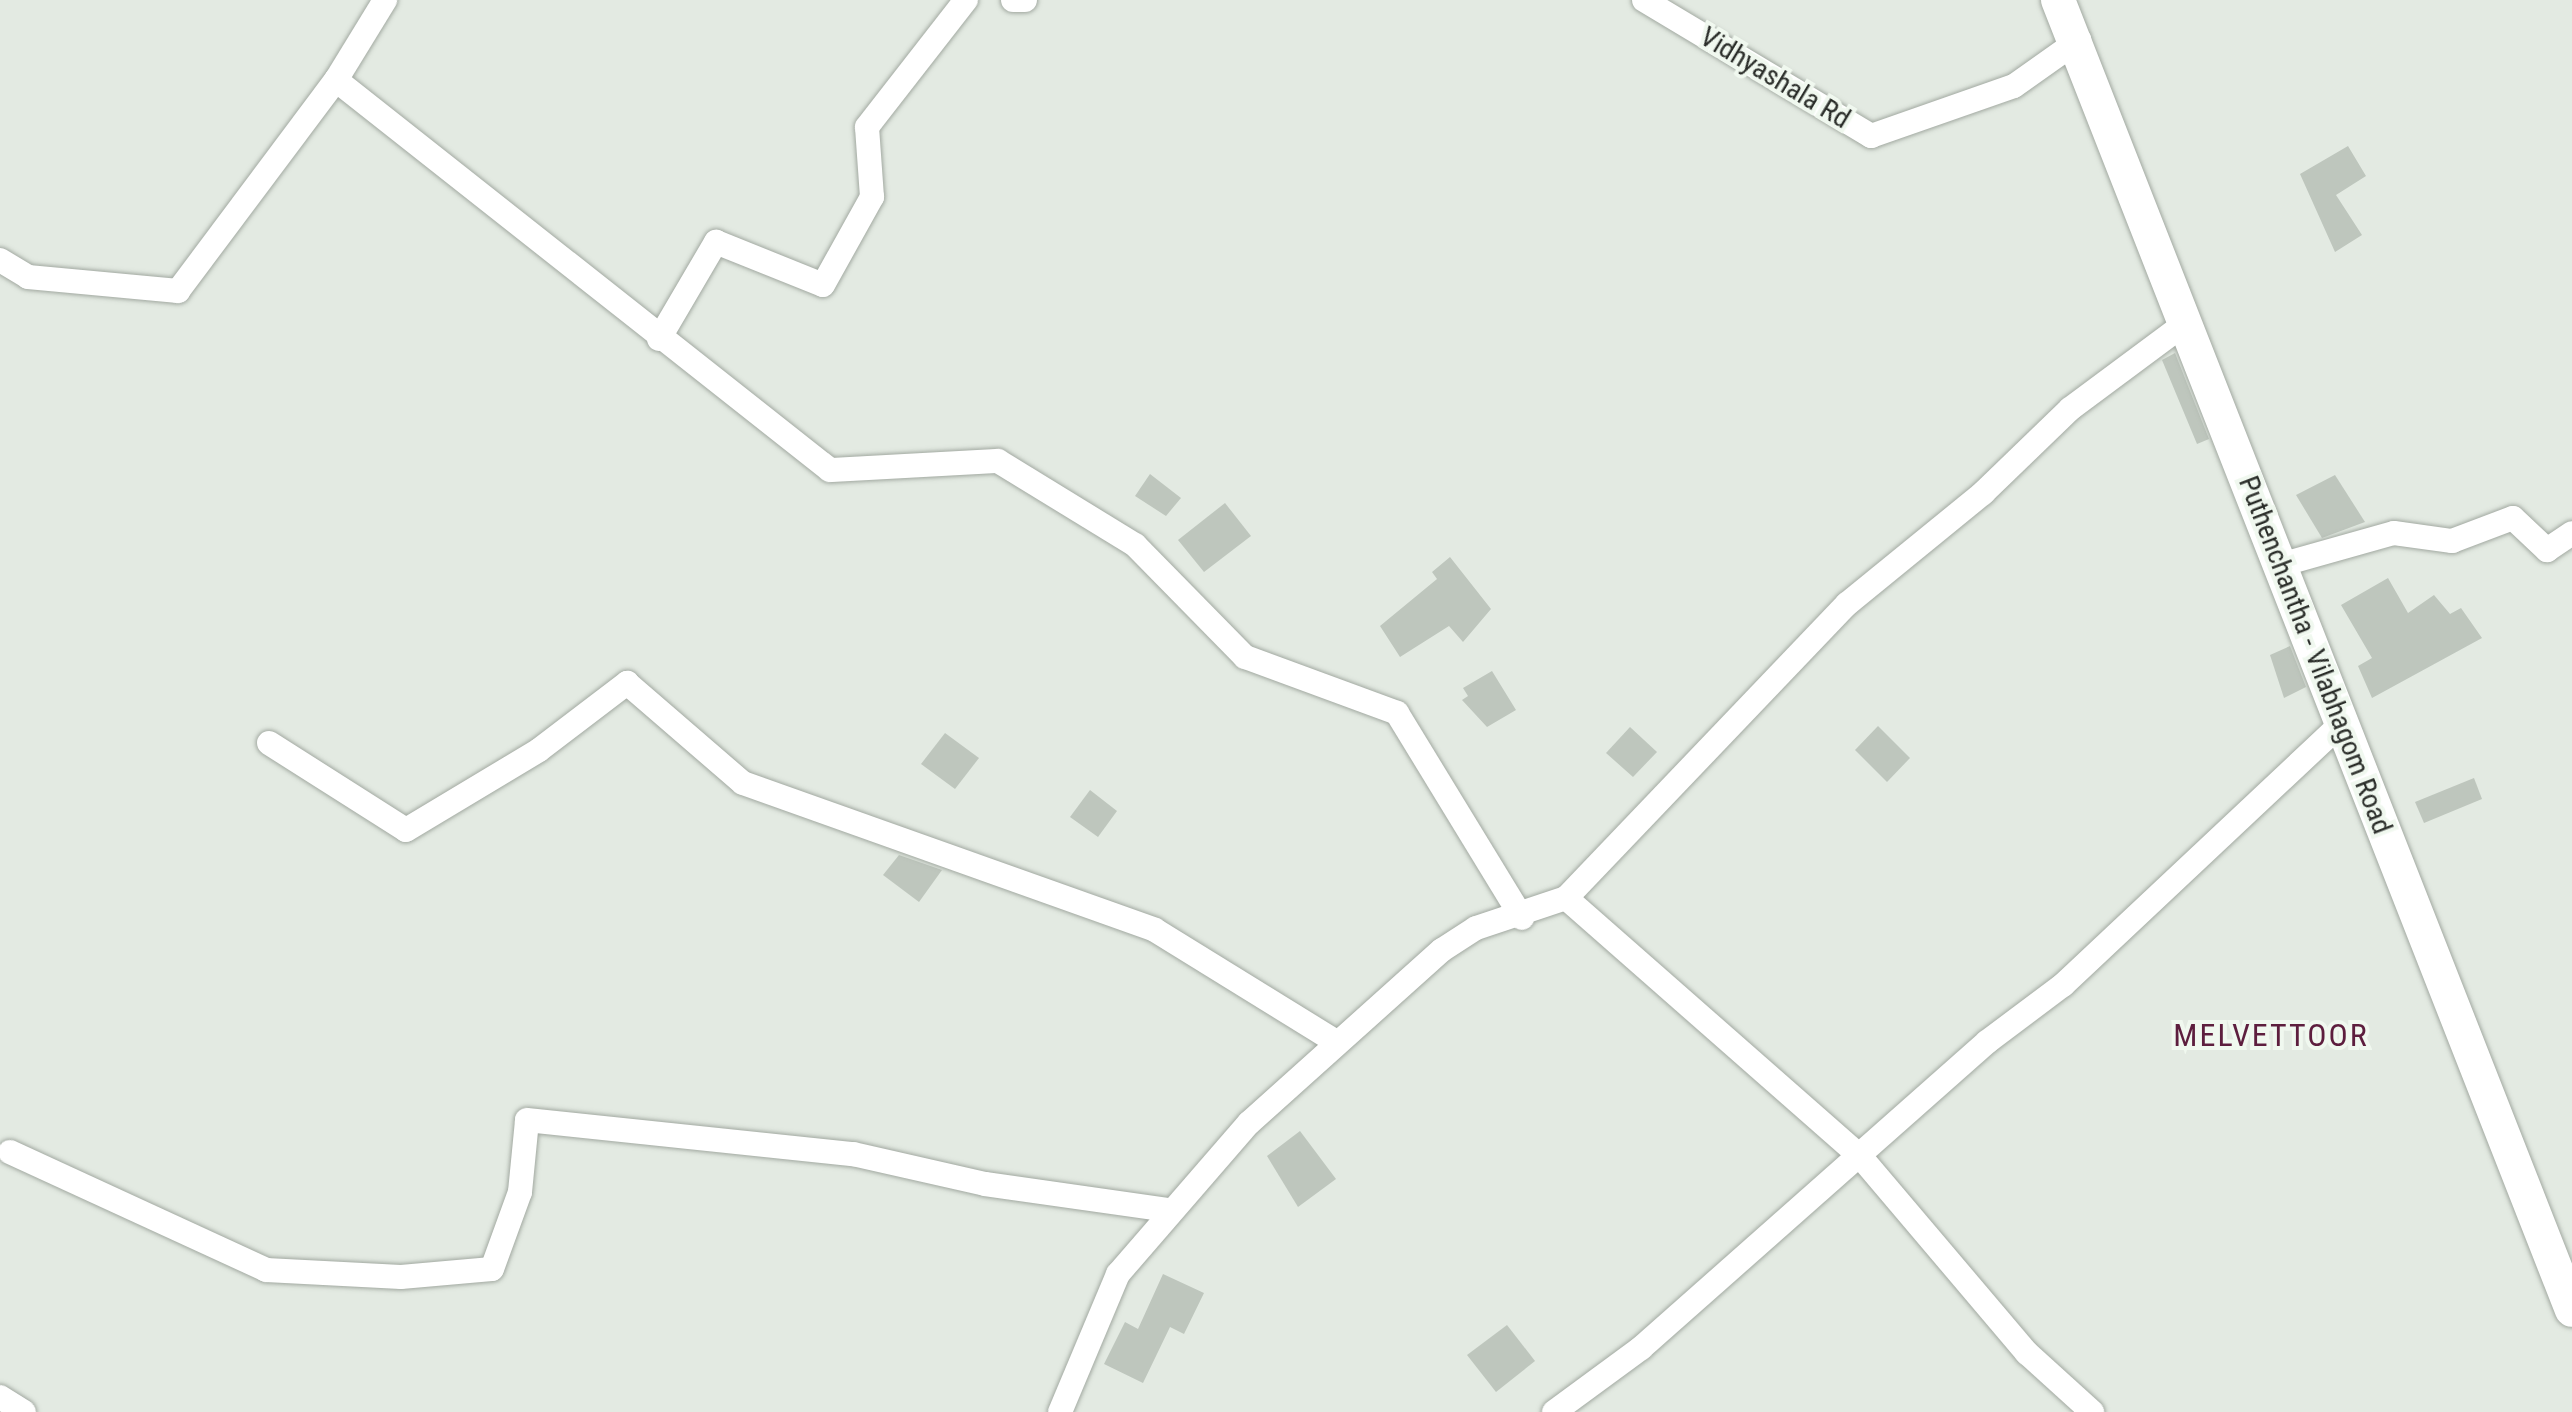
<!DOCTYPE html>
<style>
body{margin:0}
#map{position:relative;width:2572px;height:1412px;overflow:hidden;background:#e3eae2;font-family:"Roboto Condensed",sans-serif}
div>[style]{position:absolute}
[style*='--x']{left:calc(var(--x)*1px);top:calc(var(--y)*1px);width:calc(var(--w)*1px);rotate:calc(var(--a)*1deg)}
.building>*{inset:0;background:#bec6bd}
.roads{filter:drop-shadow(0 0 2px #a2a9a1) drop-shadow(0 0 2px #a2a9a1)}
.minor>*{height:24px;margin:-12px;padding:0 12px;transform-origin:12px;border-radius:12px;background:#fff}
.secondary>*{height:34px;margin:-17px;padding:0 17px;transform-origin:17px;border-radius:17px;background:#fff}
span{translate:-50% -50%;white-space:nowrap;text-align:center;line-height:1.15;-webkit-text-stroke:8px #f0f8ef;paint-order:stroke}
.street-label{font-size:28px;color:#2a2d29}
.quarter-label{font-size:32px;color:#5d1e3e;letter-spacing:2px}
</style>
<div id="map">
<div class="building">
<i style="clip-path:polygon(2348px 146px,2366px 176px,2336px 195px,2362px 235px,2335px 252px,2300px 174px)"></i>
<i style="clip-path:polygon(2175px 353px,2209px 439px,2197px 444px,2162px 360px)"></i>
<i style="clip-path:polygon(1150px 474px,1181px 498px,1166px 516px,1135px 496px)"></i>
<i style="clip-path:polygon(2335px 475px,2365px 522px,2322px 538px,2296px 495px)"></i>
<i style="clip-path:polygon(1225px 503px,1251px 536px,1204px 572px,1178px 540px)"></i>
<i style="clip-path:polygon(1450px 557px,1491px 609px,1463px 642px,1449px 626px,1400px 657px,1380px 626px,1437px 579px,1432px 572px)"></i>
<i style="clip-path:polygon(2388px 578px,2408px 613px,2434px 595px,2450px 614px,2461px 608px,2482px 638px,2372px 698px,2358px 666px,2372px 658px,2341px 605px)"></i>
<i style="clip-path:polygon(2290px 646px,2306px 687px,2284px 698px,2270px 655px)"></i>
<i style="clip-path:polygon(1492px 671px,1516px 710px,1487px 727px,1462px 700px,1468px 696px,1463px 688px)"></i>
<i style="clip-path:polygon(1878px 726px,1910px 758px,1887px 782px,1855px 750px)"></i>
<i style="clip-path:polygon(1630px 727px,1657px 752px,1633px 777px,1606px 753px)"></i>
<i style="clip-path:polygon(945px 733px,979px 758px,955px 789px,921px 764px)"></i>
<i style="clip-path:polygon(2474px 778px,2482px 799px,2424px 823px,2415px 802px)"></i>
<i style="clip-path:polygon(1090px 790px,1117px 811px,1098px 837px,1070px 817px)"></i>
<i style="clip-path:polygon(899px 855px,942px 870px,919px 902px,883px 875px)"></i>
<i style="clip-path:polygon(1300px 1131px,1336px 1179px,1298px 1207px,1267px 1156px)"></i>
<i style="clip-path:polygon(1163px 1274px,1204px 1293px,1184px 1334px,1170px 1327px,1143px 1383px,1104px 1364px,1125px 1322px,1138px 1329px)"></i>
<i style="clip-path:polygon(1507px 1325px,1535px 1361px,1496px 1392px,1467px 1355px)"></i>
</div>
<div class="roads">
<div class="minor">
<i style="--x:1013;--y:0;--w:12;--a:0"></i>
<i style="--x:1644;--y:0;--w:265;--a:30.9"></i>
<i style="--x:1871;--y:136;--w:151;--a:-19.3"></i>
<i style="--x:2014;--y:86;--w:80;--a:-35.3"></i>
<i style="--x:336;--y:80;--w:629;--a:38.29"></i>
<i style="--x:830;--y:470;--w:168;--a:-3.1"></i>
<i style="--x:998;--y:461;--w:161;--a:31.5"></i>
<i style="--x:1135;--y:545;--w:157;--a:45.5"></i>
<i style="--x:1245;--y:657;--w:162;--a:20.2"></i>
<i style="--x:1397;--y:713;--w:240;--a:58.6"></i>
<i style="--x:0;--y:260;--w:33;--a:31"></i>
<i style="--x:28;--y:277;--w:151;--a:5.3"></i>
<i style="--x:178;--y:291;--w:264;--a:-53.2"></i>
<i style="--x:336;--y:80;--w:94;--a:-58.5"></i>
<i style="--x:659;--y:339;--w:113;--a:-59.6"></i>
<i style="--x:716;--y:242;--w:115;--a:21.9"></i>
<i style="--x:823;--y:285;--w:101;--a:-60.9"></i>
<i style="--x:872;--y:197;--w:70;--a:-94.1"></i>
<i style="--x:867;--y:127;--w:161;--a:-52.1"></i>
<i style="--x:2280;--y:565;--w:118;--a:-15.7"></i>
<i style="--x:2394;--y:533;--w:59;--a:7.9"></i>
<i style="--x:2452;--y:541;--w:65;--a:-20.7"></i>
<i style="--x:2513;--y:518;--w:47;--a:43.3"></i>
<i style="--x:2547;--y:550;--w:30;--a:-34"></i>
<i style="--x:269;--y:743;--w:162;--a:32.4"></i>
<i style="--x:406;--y:830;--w:155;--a:-31"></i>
<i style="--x:539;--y:750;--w:111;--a:-37.3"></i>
<i style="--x:627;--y:683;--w:153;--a:40.8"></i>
<i style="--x:743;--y:783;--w:437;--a:19.6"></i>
<i style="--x:1155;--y:930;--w:213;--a:31.7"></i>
<i style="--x:1566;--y:898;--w:390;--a:41.3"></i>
<i style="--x:1859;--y:1155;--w:260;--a:49.7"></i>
<i style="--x:2027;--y:1353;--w:88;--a:42.2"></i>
<i style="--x:10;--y:1152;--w:282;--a:24.7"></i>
<i style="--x:266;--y:1270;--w:135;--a:3"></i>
<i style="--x:401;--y:1277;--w:91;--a:-5"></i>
<i style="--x:492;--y:1269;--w:82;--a:-70"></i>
<i style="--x:520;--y:1192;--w:72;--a:-84.4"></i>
<i style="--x:527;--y:1120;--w:328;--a:6"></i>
<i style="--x:853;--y:1154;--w:135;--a:12.8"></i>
<i style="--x:985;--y:1184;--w:184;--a:8.1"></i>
<i style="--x:0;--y:1397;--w:28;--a:32"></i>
<i style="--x:1060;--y:1412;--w:150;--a:-67.2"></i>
<i style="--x:1118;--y:1274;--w:200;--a:-49.1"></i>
<i style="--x:1249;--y:1123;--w:259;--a:-41.9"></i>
<i style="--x:1442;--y:950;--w:40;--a:-32.9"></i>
<i style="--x:1476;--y:928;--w:95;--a:-18.4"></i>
<i style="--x:1566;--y:898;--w:407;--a:-46.3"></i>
<i style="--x:1847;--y:604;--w:176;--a:-39.2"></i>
<i style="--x:1983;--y:493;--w:121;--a:-44"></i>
<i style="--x:2070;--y:409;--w:144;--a:-36.6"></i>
<i style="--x:1554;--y:1412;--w:108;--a:-36.3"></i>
<i style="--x:1641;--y:1348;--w:462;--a:-41.5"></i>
<i style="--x:1987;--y:1042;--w:95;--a:-36.9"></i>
<i style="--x:2063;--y:985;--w:383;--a:-43.2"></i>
</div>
<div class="secondary">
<i style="--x:2058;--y:0;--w:1407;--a:68.58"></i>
</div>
</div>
<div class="street-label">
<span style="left:1775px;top:78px;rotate:31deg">Vidhyashala Rd</span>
<span style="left:2315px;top:655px;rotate:69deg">Puthenchantha - Vilabhagom Road</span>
</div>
<div class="quarter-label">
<span style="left:2271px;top:1035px">MELVETTOOR</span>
</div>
</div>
